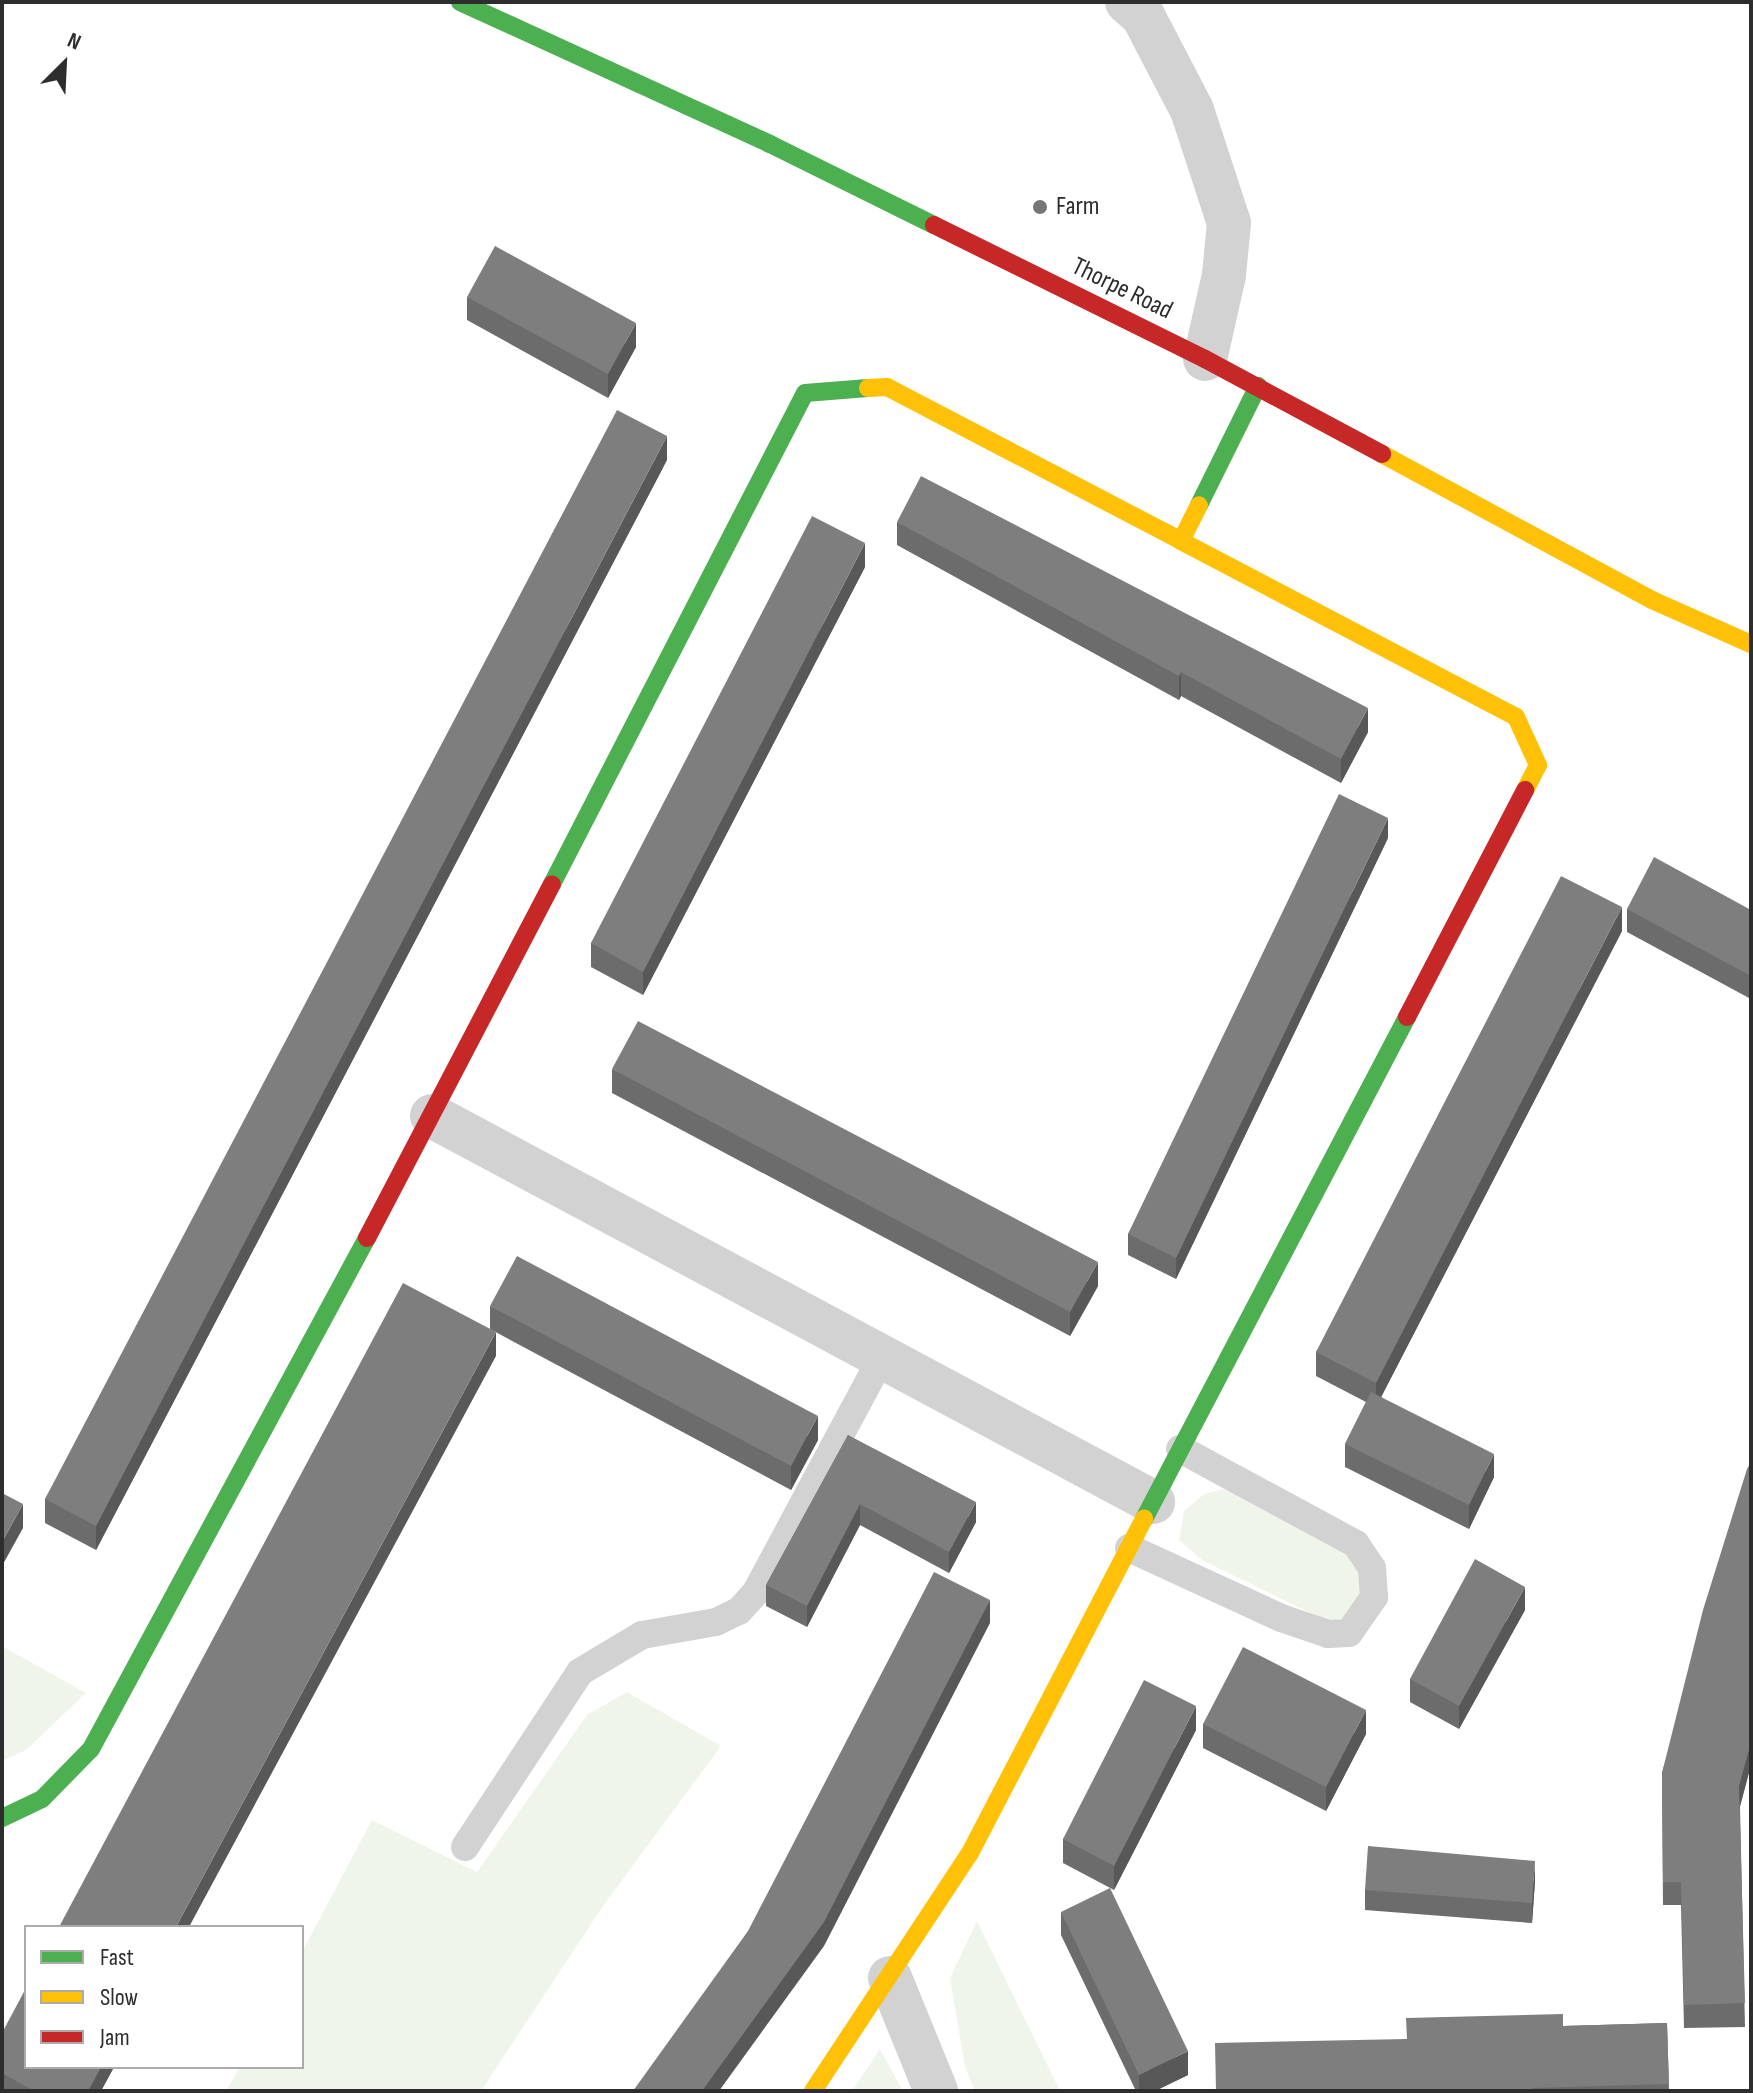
<!DOCTYPE html>
<style>
body{margin:0}
#map{position:relative;width:1753px;height:2093px;overflow:hidden;background:#fff;font-family:"Sofia Sans Condensed",sans-serif}
div>[style]{position:absolute}
[style*='--x']{left:calc(var(--x)*1px);top:calc(var(--y)*1px);width:calc(var(--w)*1px);rotate:calc(var(--a)*1deg)}
.green>*{inset:0;background:#eff5eb}
.lane>*{height:28px;margin:-14px;padding:0 14px;transform-origin:14px;border-radius:14px;background:#d2d2d2}
.street>*{height:44px;margin:-22px;padding:0 22px;transform-origin:22px;border-radius:22px;background:#d2d2d2}
.fast>*{height:18px;margin:-9px;padding:0 9px;transform-origin:9px;border-radius:9px;background:#4caf50}
.slow>*{height:18px;margin:-9px;padding:0 9px;transform-origin:9px;border-radius:9px;background:#ffc107}
.jam>*{height:18px;margin:-9px;padding:0 9px;transform-origin:9px;border-radius:9px;background:#c62828}
.wall>*{inset:0;background:#6c6c6c}
.shaded-wall>*{inset:0;background:#585858}
.building>*{inset:0;background:#7e7e7e}
.dots>*{width:22px;height:22px;translate:-50% -50%;box-sizing:border-box;border:4px solid #fff;border-radius:50%}
span{translate:-50% -50%;white-space:nowrap;text-align:center;line-height:1.15;-webkit-text-stroke:8px #fff;paint-order:stroke}
.poi-label{font-size:26px;color:#2d2d2d}
.left{translate:0 -50%;text-align:left}
.street-label{font-size:26px;color:#2d2d2d}
.frame{position:absolute;inset:0;border:4px solid #2d2d2d;pointer-events:none}
.legend{position:absolute;left:24px;top:1925px;width:280px;height:144px;box-sizing:border-box;background:#fff;border:2px solid #ababab;margin:0;padding:10px 14px;list-style:none;font-size:24px;color:#2d2d2d}
.legend li{display:flex;align-items:center;gap:16px;height:40px}
.legend b{width:40px;border:2px solid #ababab}
.north{position:absolute;left:24px;top:24px;width:80px;height:80px;-webkit-text-stroke:6px #fff;paint-order:stroke;rotate:24deg;font-size:22px;font-weight:700;line-height:32px;text-align:center;color:#2d2d2d}
.north::after{content:'';display:block;margin:auto;width:28px;height:36px;background:#2d2d2d;clip-path:polygon(50% 0,100% 100%,50% 72%,0 100%)}
</style>
<div id="map">
<div class="green">
<i style="clip-path:polygon(1228px 1488px,1351px 1556px,1365px 1580px,1362px 1600px,1348px 1616px,1329px 1622px,1202px 1560px,1179px 1540px,1184px 1511px,1204px 1494px)"></i>
<i style="clip-path:polygon(2px 1646px,86px 1693px,26px 1750px,2px 1761px)"></i>
<i style="clip-path:polygon(627px 1692px,721px 1746px,603px 1906px,481px 2091px,226px 2091px,240px 2067px,302px 2067px,302px 1952px,372px 1820px,477px 1872px,587px 1715px)"></i>
<i style="clip-path:polygon(977px 1921px,1060px 2091px,975px 2091px,965px 2067px,950px 1978px)"></i>
<i style="clip-path:polygon(880px 2049px,903px 2091px,852px 2091px)"></i>
</div>
<div class="lane">
<i style="--x:1129;--y:1548;--w:167;--a:24.7"></i>
<i style="--x:1281;--y:1618;--w:50;--a:18.8"></i>
<i style="--x:1328;--y:1634;--w:21;--a:-3"></i>
<i style="--x:1349;--y:1633;--w:44;--a:-55.2"></i>
<i style="--x:1374;--y:1597;--w:29;--a:-94"></i>
<i style="--x:1372;--y:1568;--w:29;--a:-124"></i>
<i style="--x:1356;--y:1544;--w:200;--a:-151.6"></i>
<i style="--x:465;--y:1847;--w:209;--a:-56.7"></i>
<i style="--x:580;--y:1672;--w:72;--a:-30.8"></i>
<i style="--x:642;--y:1635;--w:75;--a:-10"></i>
<i style="--x:716;--y:1622;--w:25;--a:-26"></i>
<i style="--x:739;--y:1611;--w:25;--a:-48"></i>
<i style="--x:756;--y:1592;--w:267;--a:-61.8"></i>
</div>
<div class="street">
<i style="--x:1127;--y:2;--w:21;--a:41"></i>
<i style="--x:1143;--y:16;--w:106;--a:62.5"></i>
<i style="--x:1192;--y:110;--w:119;--a:71.9"></i>
<i style="--x:1229;--y:223;--w:52;--a:95.5"></i>
<i style="--x:1224;--y:275;--w:86;--a:102.7"></i>
<i style="--x:432;--y:1116;--w:818;--a:28.16"></i>
<i style="--x:890;--y:1978;--w:122;--a:67.8"></i>
</div>
<div class="fast">
<i style="--x:460;--y:2;--w:341;--a:24.6"></i>
<i style="--x:770;--y:144;--w:183;--a:26.3"></i>
<i style="--x:1199;--y:505;--w:133;--a:-63.6"></i>
<i style="--x:552;--y:884;--w:552;--a:-62.74"></i>
<i style="--x:805;--y:393;--w:63;--a:-4.5"></i>
<i style="--x:1144;--y:1519;--w:567;--a:-62.35"></i>
<i style="--x:2;--y:1818;--w:44;--a:-25.4"></i>
<i style="--x:42;--y:1799;--w:70;--a:-45.6"></i>
<i style="--x:91;--y:1749;--w:581;--a:-61.63"></i>
</div>
<div class="slow">
<i style="--x:868;--y:388;--w:19;--a:-3"></i>
<i style="--x:887;--y:387;--w:332;--a:27.6"></i>
<i style="--x:1181;--y:541;--w:40;--a:-63.4"></i>
<i style="--x:1382;--y:454;--w:307;--a:28.4"></i>
<i style="--x:1652;--y:600;--w:108;--a:24"></i>
<i style="--x:1181;--y:541;--w:378;--a:27.7"></i>
<i style="--x:1516;--y:717;--w:53;--a:65.4"></i>
<i style="--x:1538;--y:765;--w:28;--a:117"></i>
<i style="--x:813;--y:2091;--w:285;--a:-56.6"></i>
<i style="--x:970;--y:1853;--w:377;--a:-62.5"></i>
</div>
<div class="jam">
<i style="--x:934;--y:225;--w:302;--a:26.3"></i>
<i style="--x:1205;--y:359;--w:201;--a:28.2"></i>
<i style="--x:1407;--y:1017;--w:256;--a:-62.5"></i>
<i style="--x:367;--y:1238;--w:399;--a:-62.4"></i>
</div>
<div class="wall">
<i style="clip-path:polygon(467px 297px,636px 347px,608px 398px,467px 320px)"></i>
<i style="clip-path:polygon(667px 460px,96px 1550px,45px 1523px,45px 1499px)"></i>
<i style="clip-path:polygon(897px 522px,1368px 732px,1341px 783px,1181px 696px,1179px 700px,897px 545px)"></i>
<i style="clip-path:polygon(865px 567px,643px 995px,591px 967px,591px 943px)"></i>
<i style="clip-path:polygon(1388px 838px,1176px 1279px,1128px 1255px,1128px 1234px)"></i>
<i style="clip-path:polygon(1627px 909px,1751px 910px,1749px 998px,1627px 932px)"></i>
<i style="clip-path:polygon(1622px 931px,1381px 1397px,1494px 1477px,1469px 1529px,1345px 1467px,1345px 1444px,1366px 1402px,1316px 1376px,1316px 1352px)"></i>
<i style="clip-path:polygon(612px 1069px,1098px 1286px,1070px 1336px,612px 1093px)"></i>
<i style="clip-path:polygon(490px 1306px,818px 1440px,791px 1490px,490px 1329px)"></i>
<i style="clip-path:polygon(848px 1435px,976px 1522px,949px 1573px,860px 1525px,807px 1627px,766px 1606px,766px 1585px)"></i>
<i style="clip-path:polygon(1751px 1462px,1751px 1765px,1740px 1807px,1745px 2027px,1684px 2028px,1681px 1905px,1663px 1905px,1662px 1773px)"></i>
<i style="clip-path:polygon(1525px 1610px,1459px 1729px,1410px 1702px,1410px 1679px)"></i>
<i style="clip-path:polygon(1203px 1724px,1366px 1734px,1326px 1811px,1203px 1748px)"></i>
<i style="clip-path:polygon(1196px 1730px,1114px 1890px,1063px 1863px,1063px 1839px)"></i>
<i style="clip-path:polygon(1535px 1881px,1532px 1923px,1365px 1910px,1365px 1890px)"></i>
<i style="clip-path:polygon(1061px 1912px,1188px 2075px,1155px 2091px,1136px 2091px,1061px 1935px)"></i>
<i style="clip-path:polygon(1667px 2023px,1669px 2091px,1215px 2091px,1406px 2039px,1563px 2026px)"></i>
<i style="clip-path:polygon(2px 2033px,26px 2067px,114px 2067px,101px 2091px,2px 2091px)"></i>
</div>
<div class="shaded-wall">
<i style="clip-path:polygon(636px 323px,636px 347px,608px 398px,608px 374px)"></i>
<i style="clip-path:polygon(667px 436px,667px 460px,96px 1550px,96px 1526px)"></i>
<i style="clip-path:polygon(865px 543px,865px 567px,643px 995px,643px 972px)"></i>
<i style="clip-path:polygon(1181px 672px,1181px 696px,1179px 700px,1179px 676px)"></i>
<i style="clip-path:polygon(1368px 708px,1368px 732px,1341px 783px,1341px 759px)"></i>
<i style="clip-path:polygon(1388px 818px,1388px 838px,1176px 1279px,1176px 1258px)"></i>
<i style="clip-path:polygon(1622px 907px,1622px 931px,1376px 1407px,1376px 1383px)"></i>
<i style="clip-path:polygon(1751px 971px,1751px 994px,1749px 998px,1749px 975px)"></i>
<i style="clip-path:polygon(1098px 1262px,1098px 1286px,1070px 1336px,1070px 1312px)"></i>
<i style="clip-path:polygon(496px 1332px,496px 1356px,189px 1927px,176px 1927px)"></i>
<i style="clip-path:polygon(818px 1416px,818px 1440px,791px 1490px,791px 1466px)"></i>
<i style="clip-path:polygon(1494px 1454px,1494px 1477px,1469px 1529px,1469px 1505px)"></i>
<i style="clip-path:polygon(976px 1502px,976px 1522px,949px 1573px,949px 1552px)"></i>
<i style="clip-path:polygon(23px 1504px,23px 1528px,2px 1566px,2px 1542px)"></i>
<i style="clip-path:polygon(860px 1504px,860px 1525px,807px 1627px,807px 1606px)"></i>
<i style="clip-path:polygon(1525px 1587px,1525px 1610px,1459px 1729px,1459px 1706px)"></i>
<i style="clip-path:polygon(990px 1600px,990px 1623px,824px 1946px,719px 2091px,702px 2091px)"></i>
<i style="clip-path:polygon(1196px 1706px,1196px 1730px,1114px 1890px,1114px 1866px)"></i>
<i style="clip-path:polygon(1366px 1710px,1366px 1734px,1326px 1811px,1326px 1787px)"></i>
<i style="clip-path:polygon(1751px 1742px,1751px 1765px,1739px 1809px,1739px 1786px)"></i>
<i style="clip-path:polygon(1535px 1861px,1535px 1881px,1532px 1923px,1532px 1903px)"></i>
<i style="clip-path:polygon(1188px 2051px,1188px 2075px,1155px 2091px,1139px 2091px,1139px 2075px)"></i>
<i style="clip-path:polygon(101px 2067px,114px 2067px,101px 2091px,88px 2091px)"></i>
</div>
<div class="building">
<i style="clip-path:polygon(495px 246px,636px 323px,608px 374px,467px 297px)"></i>
<i style="clip-path:polygon(617px 410px,667px 436px,96px 1526px,45px 1499px)"></i>
<i style="clip-path:polygon(921px 476px,1368px 708px,1341px 759px,1181px 672px,1179px 676px,897px 522px)"></i>
<i style="clip-path:polygon(812px 516px,865px 543px,643px 972px,591px 943px)"></i>
<i style="clip-path:polygon(1339px 794px,1388px 818px,1176px 1258px,1128px 1234px)"></i>
<i style="clip-path:polygon(1654px 857px,1751px 910px,1751px 971px,1749px 975px,1627px 909px)"></i>
<i style="clip-path:polygon(1561px 876px,1622px 907px,1376px 1383px,1316px 1352px)"></i>
<i style="clip-path:polygon(638px 1021px,1098px 1262px,1070px 1312px,612px 1069px)"></i>
<i style="clip-path:polygon(517px 1256px,818px 1416px,791px 1466px,490px 1306px)"></i>
<i style="clip-path:polygon(403px 1283px,496px 1332px,176px 1927px,59px 1927px)"></i>
<i style="clip-path:polygon(1371px 1392px,1494px 1454px,1469px 1505px,1345px 1444px)"></i>
<i style="clip-path:polygon(848px 1435px,976px 1502px,949px 1552px,860px 1504px,807px 1606px,766px 1585px)"></i>
<i style="clip-path:polygon(1751px 1462px,1751px 1742px,1739px 1786px,1745px 2003px,1684px 2005px,1681px 1882px,1663px 1882px,1662px 1773px,1703px 1610px,1747px 1469px)"></i>
<i style="clip-path:polygon(2px 1493px,23px 1504px,2px 1542px)"></i>
<i style="clip-path:polygon(1475px 1559px,1525px 1587px,1459px 1706px,1410px 1679px)"></i>
<i style="clip-path:polygon(934px 1572px,990px 1600px,824px 1922px,702px 2091px,633px 2091px,748px 1931px)"></i>
<i style="clip-path:polygon(1243px 1647px,1366px 1710px,1326px 1787px,1203px 1724px)"></i>
<i style="clip-path:polygon(1144px 1680px,1196px 1706px,1114px 1866px,1063px 1839px)"></i>
<i style="clip-path:polygon(1368px 1846px,1535px 1861px,1532px 1903px,1365px 1890px)"></i>
<i style="clip-path:polygon(1110px 1888px,1188px 2051px,1139px 2075px,1061px 1912px)"></i>
<i style="clip-path:polygon(26px 1988px,26px 2067px,101px 2067px,88px 2091px,34px 2091px,2px 2073px,2px 2033px)"></i>
<i style="clip-path:polygon(1563px 2014px,1563px 2026px,1667px 2023px,1669px 2084px,1532px 2088px,1532px 2091px,1216px 2091px,1215px 2043px,1407px 2039px,1406px 2018px)"></i>
</div>
<div class="dots">
<i style="left:1040px;top:207px;background:#767676"></i>
</div>
<div class="poi-label">
<span class="left" style="left:1056px;top:207px">Farm</span>
</div>
<div class="street-label">
<span style="left:1122px;top:289px;rotate:26deg">Thorpe Road</span>
</div>
<div class="frame"></div>
<ul class="legend">
<li><b style="height:10px;background:#4caf50"></b>Fast</li>
<li><b style="height:10px;background:#ffc107"></b>Slow</li>
<li><b style="height:10px;background:#c62828"></b>Jam</li>
</ul>
<div class="north">N</div>
</div>
